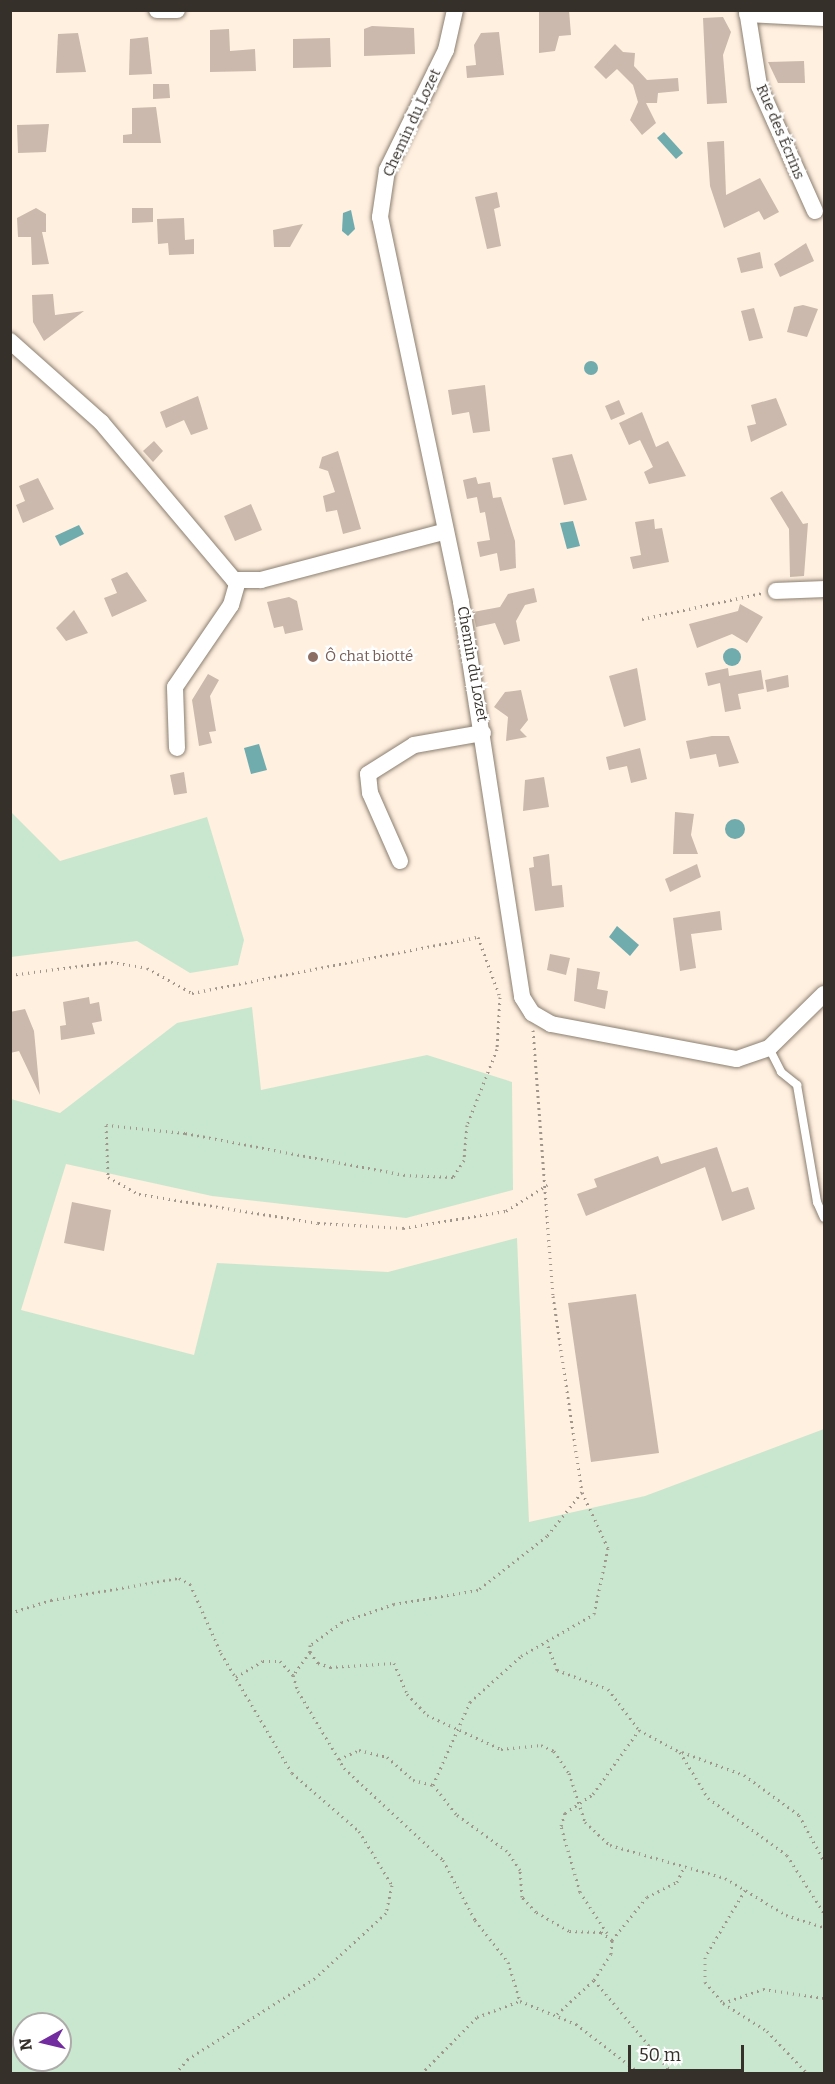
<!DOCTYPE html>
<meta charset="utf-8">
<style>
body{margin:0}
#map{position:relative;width:835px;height:2084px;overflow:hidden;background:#fff0e0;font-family:Bitter,serif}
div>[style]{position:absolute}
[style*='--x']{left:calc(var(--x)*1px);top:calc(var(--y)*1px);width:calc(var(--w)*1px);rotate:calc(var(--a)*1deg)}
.green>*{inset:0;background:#c9e7cf}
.water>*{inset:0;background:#70abae}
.round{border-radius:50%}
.building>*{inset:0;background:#cab9ac}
.path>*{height:3px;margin-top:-1.5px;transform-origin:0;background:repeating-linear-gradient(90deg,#a0968b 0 1.5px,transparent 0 6px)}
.roads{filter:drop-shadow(0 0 2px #8c7f70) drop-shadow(0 0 2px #8c7f70)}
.lane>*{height:8px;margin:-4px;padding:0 4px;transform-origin:4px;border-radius:4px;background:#fff}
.street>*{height:16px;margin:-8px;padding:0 8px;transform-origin:8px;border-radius:8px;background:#fff}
.dots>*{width:16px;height:16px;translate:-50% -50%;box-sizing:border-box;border:3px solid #fff;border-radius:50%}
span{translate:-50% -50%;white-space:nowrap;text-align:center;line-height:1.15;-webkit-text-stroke:4.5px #fff;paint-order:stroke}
.street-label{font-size:15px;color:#35302a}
.education-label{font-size:15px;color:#785e54}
.left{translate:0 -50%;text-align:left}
.frame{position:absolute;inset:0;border:12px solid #35302a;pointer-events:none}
.north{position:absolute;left:12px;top:2012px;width:60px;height:60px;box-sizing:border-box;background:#fff;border:2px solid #aeacaa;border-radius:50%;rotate:262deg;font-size:16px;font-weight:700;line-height:24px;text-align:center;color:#35302a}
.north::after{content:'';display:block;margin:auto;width:21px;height:27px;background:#732c9f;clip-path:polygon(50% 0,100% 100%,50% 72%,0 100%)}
.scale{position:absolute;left:628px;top:2045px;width:116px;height:27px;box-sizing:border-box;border:3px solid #35302a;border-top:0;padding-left:8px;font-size:18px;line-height:21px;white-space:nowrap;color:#35302a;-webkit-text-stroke:4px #fff;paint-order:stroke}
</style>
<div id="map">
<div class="green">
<i style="clip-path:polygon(10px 811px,60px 861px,207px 817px,244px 940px,238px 965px,190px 973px,137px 941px,11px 957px)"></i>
<i style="clip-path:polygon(evenodd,252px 1007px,261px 1090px,427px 1055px,512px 1082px,513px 1190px,406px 1218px,212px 1196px,66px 1164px,21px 1310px,194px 1355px,217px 1263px,388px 1272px,517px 1238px,529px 1522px,645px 1496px,824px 1429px,824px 2073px,11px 2073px,11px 1099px,60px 1113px,177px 1023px,252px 1007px,24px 2024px,60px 2024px,60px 2060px,24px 2060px,24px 2024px)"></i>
</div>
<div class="water">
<i style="clip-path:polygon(664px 132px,683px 153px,676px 159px,657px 138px)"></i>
<i style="clip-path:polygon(351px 210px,355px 229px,348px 236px,342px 231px,343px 213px)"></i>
<i class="round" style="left:584px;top:361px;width:14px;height:14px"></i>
<i style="clip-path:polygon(573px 521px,580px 546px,567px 549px,560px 523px)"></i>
<i style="clip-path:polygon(79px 525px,84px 534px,60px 546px,55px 536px)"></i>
<i class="round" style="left:723px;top:648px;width:18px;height:18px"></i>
<i style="clip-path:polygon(259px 744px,267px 770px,251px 774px,244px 748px)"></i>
<i class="round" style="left:725px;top:819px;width:20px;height:20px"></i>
<i style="clip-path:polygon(617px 926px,639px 945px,630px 956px,609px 937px)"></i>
</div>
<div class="building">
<i style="clip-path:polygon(539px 10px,569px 10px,571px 35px,559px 36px,555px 51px,539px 53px)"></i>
<i style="clip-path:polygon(723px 17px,731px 32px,723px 55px,727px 103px,707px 104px,703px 18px)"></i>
<i style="clip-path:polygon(372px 26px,414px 28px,415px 54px,364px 56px,364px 29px)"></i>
<i style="clip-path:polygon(229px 29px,230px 51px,255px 49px,256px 71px,210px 72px,210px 30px)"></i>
<i style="clip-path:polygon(499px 32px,504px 75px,467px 78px,466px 66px,476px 65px,474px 45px,481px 33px)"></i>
<i style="clip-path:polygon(78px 33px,86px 72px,56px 73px,58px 34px)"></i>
<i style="clip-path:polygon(148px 37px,152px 74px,129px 75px,130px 39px)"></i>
<i style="clip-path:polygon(330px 38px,331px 67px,293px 68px,293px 39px)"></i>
<i style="clip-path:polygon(615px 44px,623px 52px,635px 53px,634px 66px,647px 80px,678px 78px,679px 91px,658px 93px,657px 103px,646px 103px,656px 123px,642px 135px,630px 120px,638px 102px,633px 85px,617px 69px,606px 79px,594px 67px)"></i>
<i style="clip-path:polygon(804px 61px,805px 83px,778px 83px,768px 62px)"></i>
<i style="clip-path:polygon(153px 84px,169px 84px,170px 98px,153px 99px)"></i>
<i style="clip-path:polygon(156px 107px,161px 143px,123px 143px,123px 135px,132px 134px,132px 108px)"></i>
<i style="clip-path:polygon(49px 124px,46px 152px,18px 153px,17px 125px)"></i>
<i style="clip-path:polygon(724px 141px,726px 195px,760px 178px,779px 212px,764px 220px,759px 211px,724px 228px,710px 186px,707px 142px)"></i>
<i style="clip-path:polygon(497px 192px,500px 207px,494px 209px,501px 246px,487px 249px,475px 197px)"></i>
<i style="clip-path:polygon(36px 208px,46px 214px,46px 232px,42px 232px,49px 264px,32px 265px,31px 237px,18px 237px,17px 218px)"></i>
<i style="clip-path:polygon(132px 208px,153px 208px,153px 222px,132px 223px)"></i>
<i style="clip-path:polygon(184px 218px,185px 240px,194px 239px,194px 254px,169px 255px,168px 243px,158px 244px,157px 219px)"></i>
<i style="clip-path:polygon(303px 224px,290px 247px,274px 247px,273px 230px)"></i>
<i style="clip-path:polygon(806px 243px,814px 261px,780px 277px,774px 264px)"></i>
<i style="clip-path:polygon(760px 252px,763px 268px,741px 273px,737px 258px)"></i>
<i style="clip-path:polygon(53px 294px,55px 315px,84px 311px,44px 341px,33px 322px,32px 295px)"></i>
<i style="clip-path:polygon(803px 305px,818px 309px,807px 337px,787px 332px,794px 307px)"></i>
<i style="clip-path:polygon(754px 308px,763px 338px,749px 341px,741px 311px)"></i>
<i style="clip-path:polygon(485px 385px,490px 431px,473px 433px,469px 412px,452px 415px,448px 390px)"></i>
<i style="clip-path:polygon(198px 396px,208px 429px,191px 435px,184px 420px,166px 428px,160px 412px)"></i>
<i style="clip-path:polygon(776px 398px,787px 425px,751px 442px,747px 426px,756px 424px,751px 405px)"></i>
<i style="clip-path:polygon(619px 400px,625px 414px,611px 420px,605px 406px)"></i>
<i style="clip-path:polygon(642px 412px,656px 447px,668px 441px,686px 476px,649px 484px,644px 472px,653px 467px,640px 440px,629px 445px,619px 423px)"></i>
<i style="clip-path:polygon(154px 441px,163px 451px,153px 462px,143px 451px)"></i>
<i style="clip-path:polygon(338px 451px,361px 529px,343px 534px,337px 510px,326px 512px,323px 496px,335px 492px,328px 471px,319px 468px,322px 457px)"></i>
<i style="clip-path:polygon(572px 454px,587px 500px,564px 505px,552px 458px)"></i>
<i style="clip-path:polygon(476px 477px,478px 484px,490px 482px,493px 498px,501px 497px,515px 541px,516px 568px,500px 571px,497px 553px,480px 557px,477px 542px,490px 540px,485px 512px,480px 513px,477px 497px,467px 499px,463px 480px)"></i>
<i style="clip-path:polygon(38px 478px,54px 509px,23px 523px,16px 505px,25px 501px,19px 486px)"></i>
<i style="clip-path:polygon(782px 491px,803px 524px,808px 523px,804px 576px,790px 577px,789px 529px,770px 498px)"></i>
<i style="clip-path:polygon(251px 504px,262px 530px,235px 541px,224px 516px)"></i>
<i style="clip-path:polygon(654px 519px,655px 529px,662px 528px,669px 562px,633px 569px,630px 557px,641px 555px,635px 522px)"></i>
<i style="clip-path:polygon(127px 572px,147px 601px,112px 617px,104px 598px,117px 593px,111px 579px)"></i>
<i style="clip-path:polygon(534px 588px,537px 602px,525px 605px,516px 621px,520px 641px,504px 645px,495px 623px,476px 627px,473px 612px,500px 607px,508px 594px)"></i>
<i style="clip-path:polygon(289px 597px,297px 601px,303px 630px,285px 634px,283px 626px,274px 628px,267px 602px)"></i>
<i style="clip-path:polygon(740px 604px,763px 617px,747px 643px,732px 634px,697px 648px,689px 624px,738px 611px)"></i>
<i style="clip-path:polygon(74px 610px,88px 633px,66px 641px,56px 628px)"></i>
<i style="clip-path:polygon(637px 668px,646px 720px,624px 727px,609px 676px)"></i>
<i style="clip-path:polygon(728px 668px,729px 676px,761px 670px,764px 689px,738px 694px,741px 709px,725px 712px,720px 683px,708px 686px,705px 673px)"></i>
<i style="clip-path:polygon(208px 674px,219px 680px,210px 696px,216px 731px,209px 732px,212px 743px,199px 746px,192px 700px)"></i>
<i style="clip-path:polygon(788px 675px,789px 687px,767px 692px,765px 680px)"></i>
<i style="clip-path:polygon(521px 690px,528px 720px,520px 730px,527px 737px,506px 741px,508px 717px,494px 707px,505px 692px)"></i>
<i style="clip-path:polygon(712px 736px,729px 736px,739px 763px,719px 767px,716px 754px,690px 759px,686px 741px)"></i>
<i style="clip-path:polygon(640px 748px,647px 779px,631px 783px,627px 766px,609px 770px,606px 757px)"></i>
<i style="clip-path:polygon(184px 772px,187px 793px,174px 795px,170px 775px)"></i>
<i style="clip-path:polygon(544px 777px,549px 807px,523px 811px,525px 780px)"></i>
<i style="clip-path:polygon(675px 812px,694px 814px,691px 835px,698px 854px,673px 854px)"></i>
<i style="clip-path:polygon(549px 854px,552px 886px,562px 885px,564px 907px,535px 911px,529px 868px,534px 867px,533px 857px)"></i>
<i style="clip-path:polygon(697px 864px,701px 877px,670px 892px,665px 879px)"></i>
<i style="clip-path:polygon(720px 911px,722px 930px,691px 934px,696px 968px,680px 971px,673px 918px)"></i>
<i style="clip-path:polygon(550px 954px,570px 958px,566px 975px,547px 970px)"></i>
<i style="clip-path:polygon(577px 968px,600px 972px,597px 989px,608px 991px,605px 1009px,574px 1001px)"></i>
<i style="clip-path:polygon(89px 997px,90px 1004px,99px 1002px,102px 1021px,92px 1023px,95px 1034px,61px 1040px,60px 1026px,66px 1025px,63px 1002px)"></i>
<i style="clip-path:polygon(25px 1009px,34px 1031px,40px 1095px,19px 1051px,10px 1053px,10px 1012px)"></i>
<i style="clip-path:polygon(717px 1147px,732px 1192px,748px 1187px,755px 1209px,722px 1221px,705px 1167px,586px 1216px,577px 1194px,597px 1187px,594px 1179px,658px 1156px,661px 1164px)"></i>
<i style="clip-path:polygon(72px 1202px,111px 1210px,104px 1251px,64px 1243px)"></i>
<i style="clip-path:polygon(636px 1294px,659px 1453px,591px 1462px,568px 1303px)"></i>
</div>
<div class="path">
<i style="--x:642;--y:619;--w:123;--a:-12.2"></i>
<i style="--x:10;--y:975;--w:102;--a:-7.3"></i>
<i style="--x:111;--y:962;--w:36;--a:9"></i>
<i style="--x:147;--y:968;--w:51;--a:29.1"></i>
<i style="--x:192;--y:993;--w:291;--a:-11.1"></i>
<i style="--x:478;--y:937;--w:64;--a:69.9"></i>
<i style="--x:500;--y:997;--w:52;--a:93.3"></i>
<i style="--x:497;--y:1049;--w:82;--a:111.5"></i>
<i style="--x:467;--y:1125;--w:35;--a:95"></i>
<i style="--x:464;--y:1160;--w:20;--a:123"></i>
<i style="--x:453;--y:1177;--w:48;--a:-177.6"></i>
<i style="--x:405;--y:1175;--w:224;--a:-169.2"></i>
<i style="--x:185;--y:1133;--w:79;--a:-174.2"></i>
<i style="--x:106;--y:1125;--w:52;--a:87.8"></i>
<i style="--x:108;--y:1177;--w:35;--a:29"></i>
<i style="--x:139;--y:1194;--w:181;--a:9.2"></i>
<i style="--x:318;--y:1223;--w:85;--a:3.4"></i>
<i style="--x:403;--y:1228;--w:104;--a:-9.4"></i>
<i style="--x:506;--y:1211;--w:49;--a:-32.4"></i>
<i style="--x:533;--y:1030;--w:267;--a:85.7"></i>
<i style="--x:553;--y:1296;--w:198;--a:81.6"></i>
<i style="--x:582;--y:1492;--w:56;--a:128.5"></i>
<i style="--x:547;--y:1536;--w:88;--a:142"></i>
<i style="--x:478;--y:1590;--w:85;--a:170.5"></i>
<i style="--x:394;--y:1604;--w:55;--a:160.9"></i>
<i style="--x:342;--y:1622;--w:39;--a:144"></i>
<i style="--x:310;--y:1645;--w:7;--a:90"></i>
<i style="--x:310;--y:1652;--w:14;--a:54"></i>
<i style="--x:318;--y:1663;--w:13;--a:18"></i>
<i style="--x:330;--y:1667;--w:64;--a:-3.6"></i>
<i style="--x:394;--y:1663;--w:34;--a:67"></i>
<i style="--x:407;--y:1694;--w:29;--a:46"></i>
<i style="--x:427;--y:1715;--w:81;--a:24.7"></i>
<i style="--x:501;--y:1749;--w:40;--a:-5.7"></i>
<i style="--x:541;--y:1745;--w:14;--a:25"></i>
<i style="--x:554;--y:1751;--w:27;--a:56"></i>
<i style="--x:569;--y:1773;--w:52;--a:71.9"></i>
<i style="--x:585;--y:1822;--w:34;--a:43"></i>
<i style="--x:610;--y:1845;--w:120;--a:16"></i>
<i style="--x:725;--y:1878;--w:71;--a:31.2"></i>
<i style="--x:786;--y:1915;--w:40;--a:18"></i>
<i style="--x:10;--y:1613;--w:43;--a:-17.6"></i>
<i style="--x:51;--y:1600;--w:130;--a:-9.8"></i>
<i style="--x:179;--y:1578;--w:13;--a:29"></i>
<i style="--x:190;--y:1584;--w:76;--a:65.8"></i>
<i style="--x:221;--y:1653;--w:139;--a:59.4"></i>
<i style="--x:292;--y:1773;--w:89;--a:40.9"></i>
<i style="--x:359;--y:1831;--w:63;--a:58.6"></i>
<i style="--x:392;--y:1885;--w:29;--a:102"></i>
<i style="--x:386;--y:1913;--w:96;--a:137.5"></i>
<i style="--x:315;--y:1978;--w:151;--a:147.5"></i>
<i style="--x:188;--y:2059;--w:20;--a:131"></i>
<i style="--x:548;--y:1646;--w:26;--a:69"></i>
<i style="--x:557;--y:1670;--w:54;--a:20.4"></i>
<i style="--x:608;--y:1689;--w:51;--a:52.9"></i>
<i style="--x:639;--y:1730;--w:47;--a:28.2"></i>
<i style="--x:680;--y:1752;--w:54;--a:58.7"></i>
<i style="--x:708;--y:1798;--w:97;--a:35.8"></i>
<i style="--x:787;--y:1855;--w:69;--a:57.5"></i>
<i style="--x:310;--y:1652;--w:29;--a:126"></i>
<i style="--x:293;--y:1675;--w:17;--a:73"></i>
<i style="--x:298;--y:1691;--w:90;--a:59.1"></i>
<i style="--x:344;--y:1768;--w:135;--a:42.9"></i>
<i style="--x:443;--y:1860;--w:68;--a:61.9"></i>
<i style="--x:475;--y:1920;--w:53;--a:51.8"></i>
<i style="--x:508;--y:1962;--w:41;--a:72.9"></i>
<i style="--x:236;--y:1677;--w:31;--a:-31"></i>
<i style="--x:263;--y:1661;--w:17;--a:0"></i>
<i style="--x:280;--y:1661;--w:19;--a:47"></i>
<i style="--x:682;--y:1752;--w:66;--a:20.4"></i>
<i style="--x:744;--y:1775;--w:68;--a:36"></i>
<i style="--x:799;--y:1815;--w:52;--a:61.5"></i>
<i style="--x:339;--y:1759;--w:22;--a:-24"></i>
<i style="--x:359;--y:1750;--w:29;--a:14"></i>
<i style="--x:387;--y:1757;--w:35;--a:41"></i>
<i style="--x:413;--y:1780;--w:21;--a:14"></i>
<i style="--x:745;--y:1890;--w:78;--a:120.8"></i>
<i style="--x:705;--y:1957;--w:25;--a:90"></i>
<i style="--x:705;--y:1982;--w:28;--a:49"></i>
<i style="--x:723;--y:2003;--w:52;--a:32.5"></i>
<i style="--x:767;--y:2031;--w:59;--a:46.4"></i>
<i style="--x:607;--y:1933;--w:49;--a:-123.4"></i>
<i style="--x:580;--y:1892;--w:69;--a:-106.1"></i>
<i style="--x:561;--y:1826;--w:14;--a:-73"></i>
<i style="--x:565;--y:1813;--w:34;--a:-34"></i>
<i style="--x:593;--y:1794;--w:79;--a:-54.3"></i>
<i style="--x:612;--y:1940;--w:55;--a:-50.9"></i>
<i style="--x:647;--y:1897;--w:34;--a:-27"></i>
<i style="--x:677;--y:1882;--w:17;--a:-65"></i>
<i style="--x:594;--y:1980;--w:123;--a:50"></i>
<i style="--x:723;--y:2003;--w:42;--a:-19.3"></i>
<i style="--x:763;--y:1989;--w:62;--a:8.4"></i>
<i style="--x:557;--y:2014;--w:50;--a:-42.6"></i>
<i style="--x:594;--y:1980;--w:31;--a:-57"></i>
<i style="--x:611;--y:1954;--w:14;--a:-86"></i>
<i style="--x:612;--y:1940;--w:14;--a:-144"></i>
<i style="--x:601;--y:1932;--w:32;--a:-178"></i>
<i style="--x:569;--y:1931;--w:38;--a:-150"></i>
<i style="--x:536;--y:1912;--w:21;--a:-133"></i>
<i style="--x:522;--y:1897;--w:27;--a:-94"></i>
<i style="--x:520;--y:1870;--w:23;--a:-124"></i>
<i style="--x:507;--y:1851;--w:63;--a:-144"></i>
<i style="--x:456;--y:1814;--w:37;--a:-128"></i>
<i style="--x:433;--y:1785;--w:91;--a:-66"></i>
<i style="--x:470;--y:1702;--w:69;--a:-42"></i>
<i style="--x:521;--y:1656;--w:84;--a:-29.9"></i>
<i style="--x:594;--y:1614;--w:67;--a:-78"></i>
<i style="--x:608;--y:1548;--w:62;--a:-114.9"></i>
<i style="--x:421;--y:2074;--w:80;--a:-45.5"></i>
<i style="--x:477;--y:2017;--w:46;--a:-20.4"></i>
<i style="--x:520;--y:2001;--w:61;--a:22.3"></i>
<i style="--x:576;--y:2024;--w:82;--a:37.6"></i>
</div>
<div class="roads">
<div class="lane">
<i style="--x:769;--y:1048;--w:27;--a:63"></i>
<i style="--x:781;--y:1072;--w:21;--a:39"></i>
<i style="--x:797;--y:1085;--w:119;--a:80.3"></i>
<i style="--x:817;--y:1202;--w:17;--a:66"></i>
</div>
<div class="street">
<i style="--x:157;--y:10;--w:20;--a:0"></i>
<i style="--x:455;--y:10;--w:41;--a:102.7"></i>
<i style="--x:446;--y:50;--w:134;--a:116.2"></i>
<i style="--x:387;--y:170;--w:48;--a:98.5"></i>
<i style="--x:380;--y:217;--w:393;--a:78.1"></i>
<i style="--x:461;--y:602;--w:400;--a:81.2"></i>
<i style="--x:522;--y:997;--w:19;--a:58"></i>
<i style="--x:532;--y:1013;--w:22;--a:30"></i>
<i style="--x:551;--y:1024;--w:189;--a:10.7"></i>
<i style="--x:737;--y:1059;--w:34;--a:-19"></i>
<i style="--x:769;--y:1048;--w:77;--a:-44.5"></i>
<i style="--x:747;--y:10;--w:77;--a:81"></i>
<i style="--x:759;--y:86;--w:137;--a:65.9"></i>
<i style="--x:747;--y:14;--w:77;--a:3"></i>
<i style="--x:10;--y:341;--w:122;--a:41.7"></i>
<i style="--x:101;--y:422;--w:207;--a:49.9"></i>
<i style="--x:234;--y:580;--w:27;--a:0"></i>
<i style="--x:261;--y:580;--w:191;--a:-14.8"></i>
<i style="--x:776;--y:591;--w:48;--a:-2.4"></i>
<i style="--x:177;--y:748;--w:61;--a:-91.9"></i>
<i style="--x:175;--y:687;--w:99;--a:-55.7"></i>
<i style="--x:231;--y:605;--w:25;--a:-74"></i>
<i style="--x:400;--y:861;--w:74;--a:-113.8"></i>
<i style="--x:370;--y:793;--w:19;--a:-96"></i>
<i style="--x:368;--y:774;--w:54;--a:-32.2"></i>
<i style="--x:414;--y:745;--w:70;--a:-9.9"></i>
</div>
</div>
<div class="dots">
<i style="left:313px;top:657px;background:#8d6e63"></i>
</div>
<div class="street-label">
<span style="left:412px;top:123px;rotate:-65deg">Chemin du Lozet</span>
<span style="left:780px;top:132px;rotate:67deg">Rue des Écrins</span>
<span style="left:472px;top:664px;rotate:80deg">Chemin du Lozet</span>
</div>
<div class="education-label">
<span class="left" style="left:325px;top:657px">Ô chat biotté</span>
</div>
<div class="frame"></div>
<div class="north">N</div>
<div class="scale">50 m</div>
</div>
